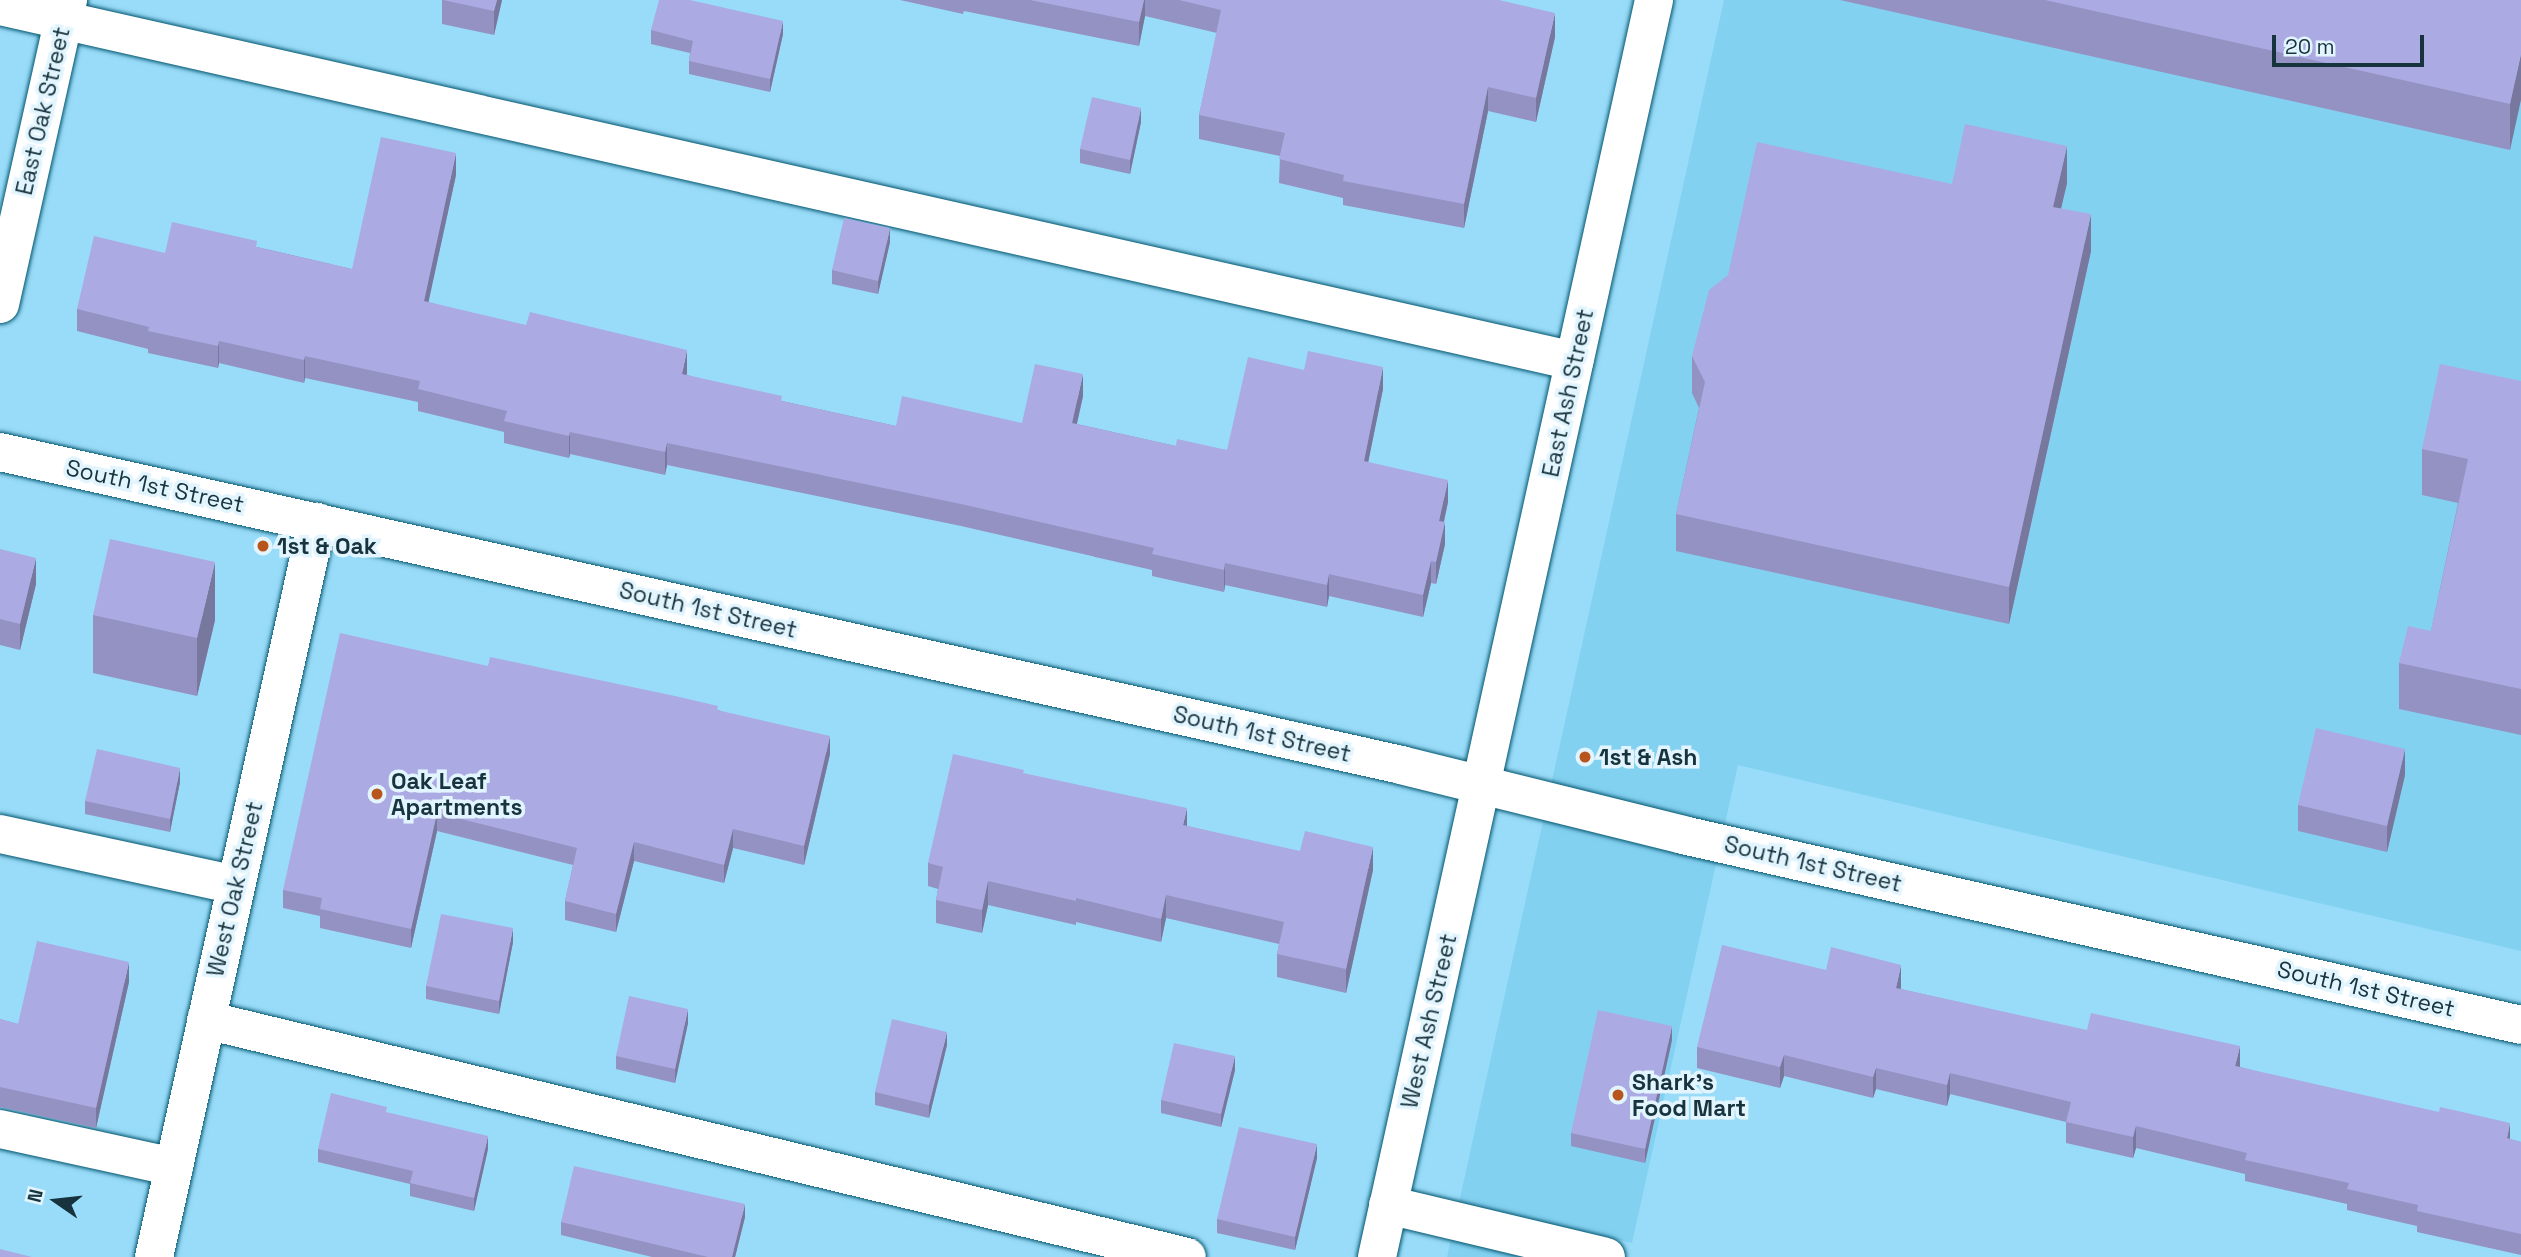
<!DOCTYPE html>
<style>
body{margin:0}
#map{position:relative;width:2521px;height:1257px;overflow:hidden;background:#98dcf9;font-family:"Space Grotesk",sans-serif}
div>[style]{position:absolute}
[style*='--x']{left:calc(var(--x)*1px);top:calc(var(--y)*1px);width:calc(var(--w)*1px);rotate:calc(var(--a)*1deg)}
.built>*{inset:0;background:#83d1f1}
.roads{filter:drop-shadow(0 0 2px #03556e) drop-shadow(0 0 2px #03556e)}
.minor>*{height:38px;margin:-19px;padding:0 19px;transform-origin:19px;border-radius:19px;background:#fff}
.wall>*{inset:0;background:#9492c2}
.shaded-wall>*{inset:0;background:#78779e}
.building>*{inset:0;background:#acaae2}
.dots>*{width:19px;height:19px;translate:-50% -50%;box-sizing:border-box;border:4px solid #e2f5fe;border-radius:50%}
span{translate:-50% -50%;white-space:nowrap;text-align:center;line-height:1.15;-webkit-text-stroke:7px #e2f5fe;paint-order:stroke}
.street-label{font-size:23px;color:#17333e}
.poi-label{font-size:23px;color:#17333e;font-weight:700}
.left{translate:0 -50%;text-align:left}
.north{position:absolute;left:21px;top:1166px;width:70px;height:70px;-webkit-text-stroke:5px #e2f5fe;paint-order:stroke;rotate:284deg;font-size:19px;font-weight:700;line-height:28px;text-align:center;color:#17333e}
.north::after{content:'';display:block;margin:auto;width:24px;height:32px;background:#17333e;clip-path:polygon(50% 0,100% 100%,50% 72%,0 100%)}
.scale{position:absolute;left:2272px;top:35px;width:152px;height:32px;box-sizing:border-box;border:4px solid #17333e;border-top:0;padding-left:9px;font-size:21px;line-height:24px;white-space:nowrap;color:#17333e;-webkit-text-stroke:5px #e2f5fe;paint-order:stroke}
</style>
<div id="map">
<div class="built">
<i style="clip-path:polygon(1724px 0,2521px 0,2521px 951px,1738px 765px,1632px 1243px,1564px 1227px,1557px 1257px,1447px 1257px)"></i>
</div>
<div class="roads">
<div class="minor">
<i style="--x:0;--y:6;--w:1614;--a:12.71"></i>
<i style="--x:0;--y:304;--w:312;--a:-77.4"></i>
<i style="--x:0;--y:452;--w:1436;--a:12.59"></i>
<i style="--x:1401;--y:765;--w:291;--a:13.9"></i>
<i style="--x:1683;--y:835;--w:859;--a:12.77"></i>
<i style="--x:0;--y:834;--w:241;--a:12.2"></i>
<i style="--x:206;--y:1020;--w:1009;--a:13.58"></i>
<i style="--x:0;--y:1129;--w:178;--a:12.3"></i>
<i style="--x:1388;--y:1205;--w:224;--a:13.4"></i>
<i style="--x:154;--y:1257;--w:753;--a:-77.5"></i>
<i style="--x:1377;--y:1257;--w:1287;--a:-77.57"></i>
</div>
</div>
<div class="wall">
<i style="clip-path:polygon(442px 0,502px 0,494px 35px,442px 24px)"></i>
<i style="clip-path:polygon(900px 0,1480px 0,1555px 37px,1536px 122px,1488px 111px,1464px 228px,1343px 205px,1343px 198px,1279px 183px,1280px 156px,1199px 139px,1199px 115px,1217px 33px,1145px 16px,1139px 46px,964px 11px,963px 14px)"></i>
<i style="clip-path:polygon(1840px 0,2521px 0,2510px 150px)"></i>
<i style="clip-path:polygon(651px 30px,783px 34px,770px 92px,689px 74px,689px 61px,690px 53px,651px 44px)"></i>
<i style="clip-path:polygon(1141px 122px,1130px 174px,1080px 163px,1080px 149px)"></i>
<i style="clip-path:polygon(456px 175px,428px 302px,687px 372px,687px 375px,782px 401px,896px 426px,1022px 423px,1083px 396px,1077px 424px,1176px 446px,1227px 450px,1383px 389px,1368px 462px,1448px 502px,1444px 522px,1445px 544px,1436px 584px,1431px 583px,1423px 617px,1329px 596px,1327px 607px,1225px 585px,1224px 592px,1152px 576px,1152px 570px,961px 526px,667px 465px,665px 475px,570px 454px,569px 458px,504px 443px,504px 432px,418px 411px,418px 402px,305px 378px,304px 383px,219px 363px,218px 368px,148px 353px,148px 349px,77px 331px,77px 309px,165px 253px,257px 247px,352px 269px)"></i>
<i style="clip-path:polygon(2067px 183px,2061px 208px,2091px 251px,2009px 624px,1676px 551px,1676px 514px,1699px 408px,1692px 393px,1692px 356px,1952px 184px)"></i>
<i style="clip-path:polygon(890px 242px,878px 294px,832px 284px,832px 270px)"></i>
<i style="clip-path:polygon(2521px 381px,2521px 735px,2399px 709px,2399px 663px,2431px 631px,2458px 503px,2422px 495px,2422px 449px)"></i>
<i style="clip-path:polygon(0 549px,36px 584px,20px 650px,0 645px)"></i>
<i style="clip-path:polygon(93px 615px,215px 620px,197px 696px,93px 673px)"></i>
<i style="clip-path:polygon(488px 666px,718px 710px,830px 754px,804px 865px,733px 848px,724px 883px,634px 861px,616px 932px,565px 920px,565px 901px,573px 865px,437px 831px,411px 948px,320px 928px,320px 916px,283px 908px,283px 890px)"></i>
<i style="clip-path:polygon(1024px 774px,1187px 826px,1373px 870px,1346px 993px,1277px 977px,1277px 954px,1279px 944px,1166px 918px,1161px 942px,1076px 922px,1076px 925px,988px 905px,982px 933px,936px 923px,936px 900px,938px 889px,928px 886px,928px 863px)"></i>
<i style="clip-path:polygon(2405px 775px,2387px 852px,2298px 831px,2298px 805px)"></i>
<i style="clip-path:polygon(180px 782px,170px 832px,85px 814px,85px 801px)"></i>
<i style="clip-path:polygon(513px 942px,499px 1014px,426px 999px,426px 986px)"></i>
<i style="clip-path:polygon(1826px 970px,1901px 986px,1901px 989px,2240px 1067px,2521px 1142px,2521px 1255px,2417px 1232px,2417px 1226px,2347px 1210px,2347px 1204px,2245px 1181px,2245px 1174px,2136px 1148px,2133px 1158px,2066px 1143px,2066px 1122px,1950px 1094px,1947px 1106px,1876px 1089px,1873px 1098px,1784px 1076px,1780px 1088px,1697px 1068px,1697px 1047px)"></i>
<i style="clip-path:polygon(129px 982px,96px 1128px,0 1107px,0 1019px,18px 1024px)"></i>
<i style="clip-path:polygon(688px 1023px,675px 1083px,616px 1069px,616px 1056px)"></i>
<i style="clip-path:polygon(1672px 1040px,1645px 1163px,1571px 1146px,1571px 1133px)"></i>
<i style="clip-path:polygon(947px 1045px,929px 1118px,875px 1105px,875px 1092px)"></i>
<i style="clip-path:polygon(1235px 1070px,1221px 1127px,1161px 1113px,1161px 1100px)"></i>
<i style="clip-path:polygon(387px 1113px,488px 1149px,474px 1211px,410px 1196px,410px 1184px,318px 1162px,318px 1149px)"></i>
<i style="clip-path:polygon(1317px 1158px,1295px 1250px,1217px 1233px,1217px 1219px)"></i>
<i style="clip-path:polygon(745px 1217px,735px 1257px,652px 1257px,561px 1235px,561px 1222px)"></i>
</div>
<div class="shaded-wall">
<i style="clip-path:polygon(497px 0,502px 0,494px 35px,494px 11px)"></i>
<i style="clip-path:polygon(1144px 0,1145px 0,1145px 16px,1139px 46px,1139px 22px)"></i>
<i style="clip-path:polygon(1555px 13px,1555px 37px,1536px 122px,1536px 98px)"></i>
<i style="clip-path:polygon(783px 21px,783px 34px,770px 92px,770px 79px)"></i>
<i style="clip-path:polygon(2521px 54px,2521px 100px,2510px 150px,2510px 104px)"></i>
<i style="clip-path:polygon(1488px 87px,1488px 111px,1464px 228px,1464px 204px)"></i>
<i style="clip-path:polygon(1141px 108px,1141px 122px,1130px 174px,1130px 160px)"></i>
<i style="clip-path:polygon(2067px 146px,2067px 183px,2053px 243px,2053px 207px)"></i>
<i style="clip-path:polygon(456px 153px,456px 175px,424px 323px,424px 301px)"></i>
<i style="clip-path:polygon(2091px 214px,2091px 251px,2009px 624px,2009px 587px)"></i>
<i style="clip-path:polygon(890px 228px,890px 242px,878px 294px,878px 281px)"></i>
<i style="clip-path:polygon(219px 341px,219px 363px,218px 368px,218px 346px)"></i>
<i style="clip-path:polygon(687px 350px,687px 372px,682px 396px,682px 374px)"></i>
<i style="clip-path:polygon(305px 356px,305px 378px,304px 383px,304px 360px)"></i>
<i style="clip-path:polygon(1383px 367px,1383px 389px,1364px 483px,1364px 461px)"></i>
<i style="clip-path:polygon(1083px 374px,1083px 396px,1072px 445px,1072px 423px)"></i>
<i style="clip-path:polygon(570px 432px,570px 454px,569px 458px,569px 436px)"></i>
<i style="clip-path:polygon(667px 443px,667px 465px,665px 475px,665px 452px)"></i>
<i style="clip-path:polygon(1448px 480px,1448px 502px,1439px 543px,1439px 521px)"></i>
<i style="clip-path:polygon(1445px 522px,1445px 544px,1436px 584px,1436px 562px)"></i>
<i style="clip-path:polygon(36px 558px,36px 584px,20px 650px,20px 624px)"></i>
<i style="clip-path:polygon(1431px 561px,1431px 583px,1423px 617px,1423px 595px)"></i>
<i style="clip-path:polygon(215px 562px,215px 620px,197px 696px,197px 638px)"></i>
<i style="clip-path:polygon(1225px 563px,1225px 585px,1224px 592px,1224px 570px)"></i>
<i style="clip-path:polygon(1329px 574px,1329px 596px,1327px 607px,1327px 585px)"></i>
<i style="clip-path:polygon(830px 736px,830px 754px,804px 865px,804px 846px)"></i>
<i style="clip-path:polygon(2405px 749px,2405px 775px,2387px 852px,2387px 826px)"></i>
<i style="clip-path:polygon(180px 768px,180px 782px,170px 832px,170px 819px)"></i>
<i style="clip-path:polygon(1187px 808px,1187px 831px,1183px 825px)"></i>
<i style="clip-path:polygon(437px 813px,437px 831px,411px 948px,411px 929px)"></i>
<i style="clip-path:polygon(733px 829px,733px 848px,724px 883px,724px 865px)"></i>
<i style="clip-path:polygon(634px 842px,634px 861px,616px 932px,616px 914px)"></i>
<i style="clip-path:polygon(1373px 847px,1373px 870px,1346px 993px,1346px 969px)"></i>
<i style="clip-path:polygon(988px 881px,988px 905px,982px 933px,982px 910px)"></i>
<i style="clip-path:polygon(1166px 895px,1166px 918px,1161px 942px,1161px 919px)"></i>
<i style="clip-path:polygon(513px 928px,513px 942px,499px 1014px,499px 1001px)"></i>
<i style="clip-path:polygon(129px 962px,129px 982px,96px 1128px,96px 1108px)"></i>
<i style="clip-path:polygon(1901px 965px,1901px 986px,1896px 1009px,1896px 988px)"></i>
<i style="clip-path:polygon(688px 1009px,688px 1023px,675px 1083px,675px 1069px)"></i>
<i style="clip-path:polygon(1672px 1026px,1672px 1040px,1645px 1163px,1645px 1149px)"></i>
<i style="clip-path:polygon(947px 1032px,947px 1045px,929px 1118px,929px 1105px)"></i>
<i style="clip-path:polygon(2240px 1046px,2240px 1067px,2235px 1066px)"></i>
<i style="clip-path:polygon(1784px 1055px,1784px 1076px,1780px 1088px,1780px 1067px)"></i>
<i style="clip-path:polygon(1235px 1056px,1235px 1070px,1221px 1127px,1221px 1114px)"></i>
<i style="clip-path:polygon(1876px 1068px,1876px 1089px,1873px 1098px,1873px 1077px)"></i>
<i style="clip-path:polygon(1950px 1073px,1950px 1094px,1947px 1106px,1947px 1085px)"></i>
<i style="clip-path:polygon(2510px 1123px,2510px 1144px,2507px 1138px)"></i>
<i style="clip-path:polygon(2136px 1126px,2136px 1148px,2133px 1158px,2133px 1137px)"></i>
<i style="clip-path:polygon(488px 1136px,488px 1149px,474px 1211px,474px 1198px)"></i>
<i style="clip-path:polygon(1317px 1144px,1317px 1158px,1295px 1250px,1295px 1237px)"></i>
<i style="clip-path:polygon(745px 1204px,745px 1217px,735px 1257px,732px 1257px)"></i>
</div>
<div class="building">
<i style="clip-path:polygon(443px 0,497px 0,494px 11px)"></i>
<i style="clip-path:polygon(659px 0,690px 0,783px 21px,770px 79px,689px 61px,693px 41px,651px 30px)"></i>
<i style="clip-path:polygon(1030px 0,1144px 0,1139px 22px)"></i>
<i style="clip-path:polygon(1179px 0,1499px 0,1555px 13px,1536px 98px,1488px 87px,1464px 204px,1343px 181px,1344px 175px,1279px 159px,1285px 133px,1199px 115px,1221px 10px)"></i>
<i style="clip-path:polygon(2045px 0,2521px 0,2521px 54px,2510px 104px)"></i>
<i style="clip-path:polygon(1092px 97px,1141px 108px,1130px 160px,1080px 149px)"></i>
<i style="clip-path:polygon(1965px 124px,2067px 146px,2053px 207px,2091px 214px,2009px 587px,1676px 514px,1705px 382px,1692px 356px,1709px 290px,1728px 275px,1757px 142px,1952px 184px)"></i>
<i style="clip-path:polygon(381px 137px,456px 153px,424px 301px,526px 325px,530px 312px,687px 350px,682px 374px,782px 396px,781px 401px,896px 426px,902px 396px,1022px 423px,1035px 364px,1083px 374px,1072px 423px,1176px 446px,1177px 439px,1227px 450px,1248px 357px,1304px 370px,1308px 351px,1383px 367px,1364px 461px,1448px 480px,1439px 521px,1445px 522px,1436px 562px,1431px 561px,1423px 595px,1329px 574px,1327px 585px,1225px 563px,1224px 570px,1152px 554px,1154px 548px,961px 504px,667px 443px,665px 452px,570px 432px,569px 436px,504px 421px,507px 411px,418px 389px,420px 381px,305px 356px,304px 360px,219px 341px,218px 346px,148px 331px,149px 327px,77px 309px,94px 236px,165px 253px,172px 222px,257px 241px,256px 247px,352px 269px)"></i>
<i style="clip-path:polygon(844px 218px,890px 228px,878px 281px,832px 270px)"></i>
<i style="clip-path:polygon(2440px 364px,2521px 381px,2521px 689px,2399px 663px,2408px 626px,2431px 631px,2468px 459px,2422px 449px)"></i>
<i style="clip-path:polygon(110px 539px,215px 562px,197px 638px,93px 615px)"></i>
<i style="clip-path:polygon(0 549px,36px 558px,20px 624px,0 619px)"></i>
<i style="clip-path:polygon(340px 633px,488px 666px,490px 657px,675px 696px,718px 706px,717px 710px,830px 736px,804px 846px,733px 829px,724px 865px,634px 842px,616px 914px,565px 901px,577px 848px,437px 813px,411px 929px,320px 909px,322px 898px,283px 890px)"></i>
<i style="clip-path:polygon(2316px 728px,2405px 749px,2387px 826px,2298px 805px)"></i>
<i style="clip-path:polygon(97px 749px,180px 768px,170px 819px,85px 801px)"></i>
<i style="clip-path:polygon(953px 754px,1024px 770px,1023px 773px,1187px 808px,1183px 825px,1300px 851px,1305px 831px,1373px 847px,1346px 969px,1277px 954px,1284px 922px,1166px 895px,1161px 919px,1076px 898px,1076px 901px,988px 881px,982px 910px,936px 900px,943px 867px,928px 863px)"></i>
<i style="clip-path:polygon(441px 914px,513px 928px,499px 1001px,426px 986px)"></i>
<i style="clip-path:polygon(37px 941px,129px 962px,96px 1108px,0 1087px,0 1019px,18px 1024px)"></i>
<i style="clip-path:polygon(1722px 945px,1826px 970px,1831px 947px,1901px 965px,1896px 988px,2087px 1030px,2091px 1013px,2240px 1046px,2235px 1066px,2439px 1112px,2440px 1107px,2510px 1123px,2507px 1138px,2521px 1142px,2521px 1234px,2417px 1211px,2418px 1205px,2347px 1189px,2349px 1183px,2245px 1160px,2247px 1153px,2136px 1126px,2133px 1137px,2066px 1122px,2071px 1102px,1950px 1073px,1947px 1085px,1876px 1068px,1873px 1077px,1784px 1055px,1780px 1067px,1697px 1047px)"></i>
<i style="clip-path:polygon(629px 996px,688px 1009px,675px 1069px,616px 1056px)"></i>
<i style="clip-path:polygon(1598px 1010px,1672px 1026px,1645px 1149px,1571px 1133px)"></i>
<i style="clip-path:polygon(892px 1019px,947px 1032px,929px 1105px,875px 1092px)"></i>
<i style="clip-path:polygon(1174px 1043px,1235px 1056px,1221px 1114px,1161px 1100px)"></i>
<i style="clip-path:polygon(331px 1093px,387px 1107px,386px 1112px,488px 1136px,474px 1198px,410px 1183px,413px 1171px,318px 1149px)"></i>
<i style="clip-path:polygon(1239px 1127px,1317px 1144px,1295px 1237px,1217px 1219px)"></i>
<i style="clip-path:polygon(574px 1166px,745px 1204px,732px 1257px,708px 1257px,561px 1222px)"></i>
<i style="clip-path:polygon(0 1249px,32px 1257px,0 1257px)"></i>
</div>
<div class="dots">
<i style="left:263px;top:546px;background:#b8551c"></i>
<i style="left:1585px;top:757px;background:#b8551c"></i>
<i style="left:377px;top:794px;background:#b8551c"></i>
<i style="left:1618px;top:1095px;background:#b8551c"></i>
</div>
<div class="street-label">
<span style="left:43px;top:111px;rotate:-77deg">East Oak Street</span>
<span style="left:1568px;top:393px;rotate:-78deg">East Ash Street</span>
<span style="left:155px;top:486px;rotate:12deg">South 1st Street</span>
<span style="left:708px;top:610px;rotate:13deg">South 1st Street</span>
<span style="left:1262px;top:734px;rotate:13deg">South 1st Street</span>
<span style="left:1813px;top:864px;rotate:13deg">South 1st Street</span>
<span style="left:235px;top:889px;rotate:-77deg">West Oak Street</span>
<span style="left:2366px;top:989px;rotate:13deg">South 1st Street</span>
<span style="left:1429px;top:1021px;rotate:-77deg">West Ash Street</span>
</div>
<div class="poi-label">
<span class="left" style="left:277px;top:546px">1st &amp; Oak</span>
<span class="left" style="left:1599px;top:757px">1st &amp; Ash</span>
<span class="left" style="left:391px;top:794px">Oak Leaf<br>Apartments</span>
<span class="left" style="left:1632px;top:1095px">Shark's<br>Food Mart</span>
</div>
<div class="north">N</div>
<div class="scale">20 m</div>
</div>
